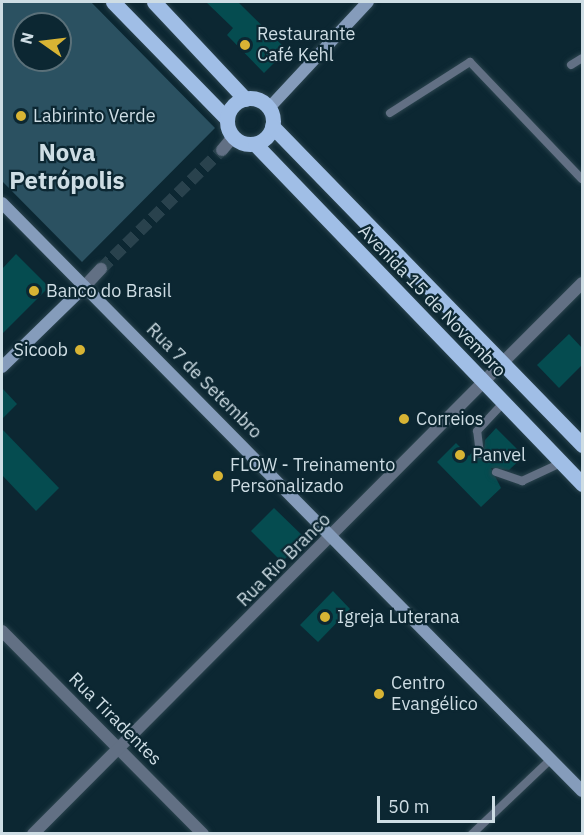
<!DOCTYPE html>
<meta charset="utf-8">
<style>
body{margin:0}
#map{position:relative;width:584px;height:835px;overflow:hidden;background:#0c2732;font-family:"IBM Plex Sans",sans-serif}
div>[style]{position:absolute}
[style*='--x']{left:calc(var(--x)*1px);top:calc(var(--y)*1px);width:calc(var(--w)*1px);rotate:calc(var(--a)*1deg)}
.green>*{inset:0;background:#2b5161}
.building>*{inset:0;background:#054c50}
.street-tunnel>*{height:12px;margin-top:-6px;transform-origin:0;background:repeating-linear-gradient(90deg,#29424d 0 12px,transparent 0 18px)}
.roads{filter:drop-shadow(0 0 2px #2b444e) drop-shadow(0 0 2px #2b444e)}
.lane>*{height:8px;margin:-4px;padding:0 4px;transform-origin:4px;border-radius:4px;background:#627084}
.street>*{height:12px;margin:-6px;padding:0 6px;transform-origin:6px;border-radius:6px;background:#627084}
.secondary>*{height:12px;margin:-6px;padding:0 6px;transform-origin:6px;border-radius:6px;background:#859cbb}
.primary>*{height:15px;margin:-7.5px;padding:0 7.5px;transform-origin:7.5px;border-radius:7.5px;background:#a0bee6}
.primary>.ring{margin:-7.5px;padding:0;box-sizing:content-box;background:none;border:15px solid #a0bee6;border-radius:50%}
.dots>*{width:16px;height:16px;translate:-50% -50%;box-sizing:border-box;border:3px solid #0c2732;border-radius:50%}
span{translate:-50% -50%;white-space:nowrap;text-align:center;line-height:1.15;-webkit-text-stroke:4.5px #0c2732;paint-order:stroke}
.poi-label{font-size:18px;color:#cedde4}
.left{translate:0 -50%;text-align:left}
.right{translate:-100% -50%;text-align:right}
.street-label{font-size:18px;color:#cedde4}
.district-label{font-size:24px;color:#cedde4;font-weight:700}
.frame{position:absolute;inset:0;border:3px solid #cedde4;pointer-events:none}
.north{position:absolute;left:12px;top:12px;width:60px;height:60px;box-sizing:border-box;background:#0c2732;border:2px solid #5a7079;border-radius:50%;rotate:284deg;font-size:16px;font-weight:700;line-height:24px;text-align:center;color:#cedde4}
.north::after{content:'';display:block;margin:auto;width:21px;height:27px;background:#d8b434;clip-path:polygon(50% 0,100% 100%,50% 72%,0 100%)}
.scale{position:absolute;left:377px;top:796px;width:118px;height:27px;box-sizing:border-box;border:3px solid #cedde4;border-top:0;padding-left:8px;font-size:18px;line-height:21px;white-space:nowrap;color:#cedde4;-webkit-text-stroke:4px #0c2732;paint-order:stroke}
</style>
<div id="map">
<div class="green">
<i style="clip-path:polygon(evenodd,2px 2px,91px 2px,215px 128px,82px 262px,2px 181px,2px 2px,24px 24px,60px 24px,60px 60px,24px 60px,24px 24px)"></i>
</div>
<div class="building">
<i style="clip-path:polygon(206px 2px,238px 2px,287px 50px,264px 73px,227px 35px,233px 28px)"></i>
<i style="clip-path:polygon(16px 254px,49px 287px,2px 334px,2px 269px)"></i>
<i style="clip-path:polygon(569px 334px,582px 348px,582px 365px,559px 388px,537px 365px)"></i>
<i style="clip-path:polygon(2px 388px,17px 404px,2px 419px)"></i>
<i style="clip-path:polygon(496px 428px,524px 456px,509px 470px,491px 468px,501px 488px,481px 507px,437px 462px,456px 443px,469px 456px,473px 451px,483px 459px,485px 440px)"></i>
<i style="clip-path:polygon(2px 429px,59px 488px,36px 511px,2px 475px)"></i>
<i style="clip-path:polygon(274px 508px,305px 538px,282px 562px,251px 531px)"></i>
<i style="clip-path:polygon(333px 591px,350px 609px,318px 642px,300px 625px)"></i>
</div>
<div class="street-tunnel">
<i style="--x:101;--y:269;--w:170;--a:-44.5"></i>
</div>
<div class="roads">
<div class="lane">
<i style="--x:571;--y:65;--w:13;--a:-32"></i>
<i style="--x:390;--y:113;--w:95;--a:-32.5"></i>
<i style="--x:470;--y:62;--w:162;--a:46.3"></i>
<i style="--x:480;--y:454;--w:23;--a:-97"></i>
<i style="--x:477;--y:431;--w:38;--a:-47"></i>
<i style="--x:496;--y:472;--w:28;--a:19"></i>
<i style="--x:522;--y:481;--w:43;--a:-24.8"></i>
<i style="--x:472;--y:834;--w:108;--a:-43.5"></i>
</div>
<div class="street">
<i style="--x:222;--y:150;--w:17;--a:-50"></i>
<i style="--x:84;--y:287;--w:25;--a:-47"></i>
<i style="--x:2;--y:631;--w:286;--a:45.3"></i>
<i style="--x:33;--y:834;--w:778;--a:-45.1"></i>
</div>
<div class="secondary">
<i style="--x:269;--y:108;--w:145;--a:-47"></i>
<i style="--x:2;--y:203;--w:826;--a:45.39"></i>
<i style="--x:2;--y:367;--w:115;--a:-44.3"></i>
</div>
<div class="primary">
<i style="--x:113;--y:2;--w:163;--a:45.7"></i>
<i style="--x:154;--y:2;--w:133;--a:46.8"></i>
<i class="ring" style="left:227px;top:98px;width:31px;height:31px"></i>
<i style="--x:272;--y:126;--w:445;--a:45.8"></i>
<i style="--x:255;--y:144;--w:472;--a:46.1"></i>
</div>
</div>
<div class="dots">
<i style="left:245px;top:45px;background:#d8b434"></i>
<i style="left:21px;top:116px;background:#d8b434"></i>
<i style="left:34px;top:291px;background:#d8b434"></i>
<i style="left:80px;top:350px;background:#d8b434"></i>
<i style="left:404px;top:419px;background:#d8b434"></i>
<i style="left:460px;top:455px;background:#d8b434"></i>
<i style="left:218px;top:476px;background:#d8b434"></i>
<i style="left:325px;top:617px;background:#d8b434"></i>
<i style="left:379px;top:694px;background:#d8b434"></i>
</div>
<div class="poi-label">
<span class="left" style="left:257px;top:45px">Restaurante<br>Café Kehl</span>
<span class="left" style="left:33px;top:116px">Labirinto Verde</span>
<span class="left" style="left:46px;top:291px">Banco do Brasil</span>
<span class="right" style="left:68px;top:350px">Sicoob</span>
<span class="left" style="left:416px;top:419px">Correios</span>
<span class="left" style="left:472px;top:455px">Panvel</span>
<span class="left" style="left:230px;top:476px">FLOW - Treinamento<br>Personalizado</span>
<span class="left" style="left:337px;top:617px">Igreja Luterana</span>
<span class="left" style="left:391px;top:694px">Centro<br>Evangélico</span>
</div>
<div class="street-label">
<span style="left:432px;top:301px;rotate:46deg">Avenida 15 de Novembro</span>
<span style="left:204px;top:381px;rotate:45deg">Rua 7 de Setembro</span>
<span style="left:284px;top:560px;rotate:-45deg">Rua Rio Branco</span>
<span style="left:115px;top:719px;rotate:45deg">Rua Tiradentes</span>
</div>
<div class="district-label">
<span style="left:67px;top:167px">Nova<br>Petrópolis</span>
</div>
<div class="frame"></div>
<div class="north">N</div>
<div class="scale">50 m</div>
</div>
